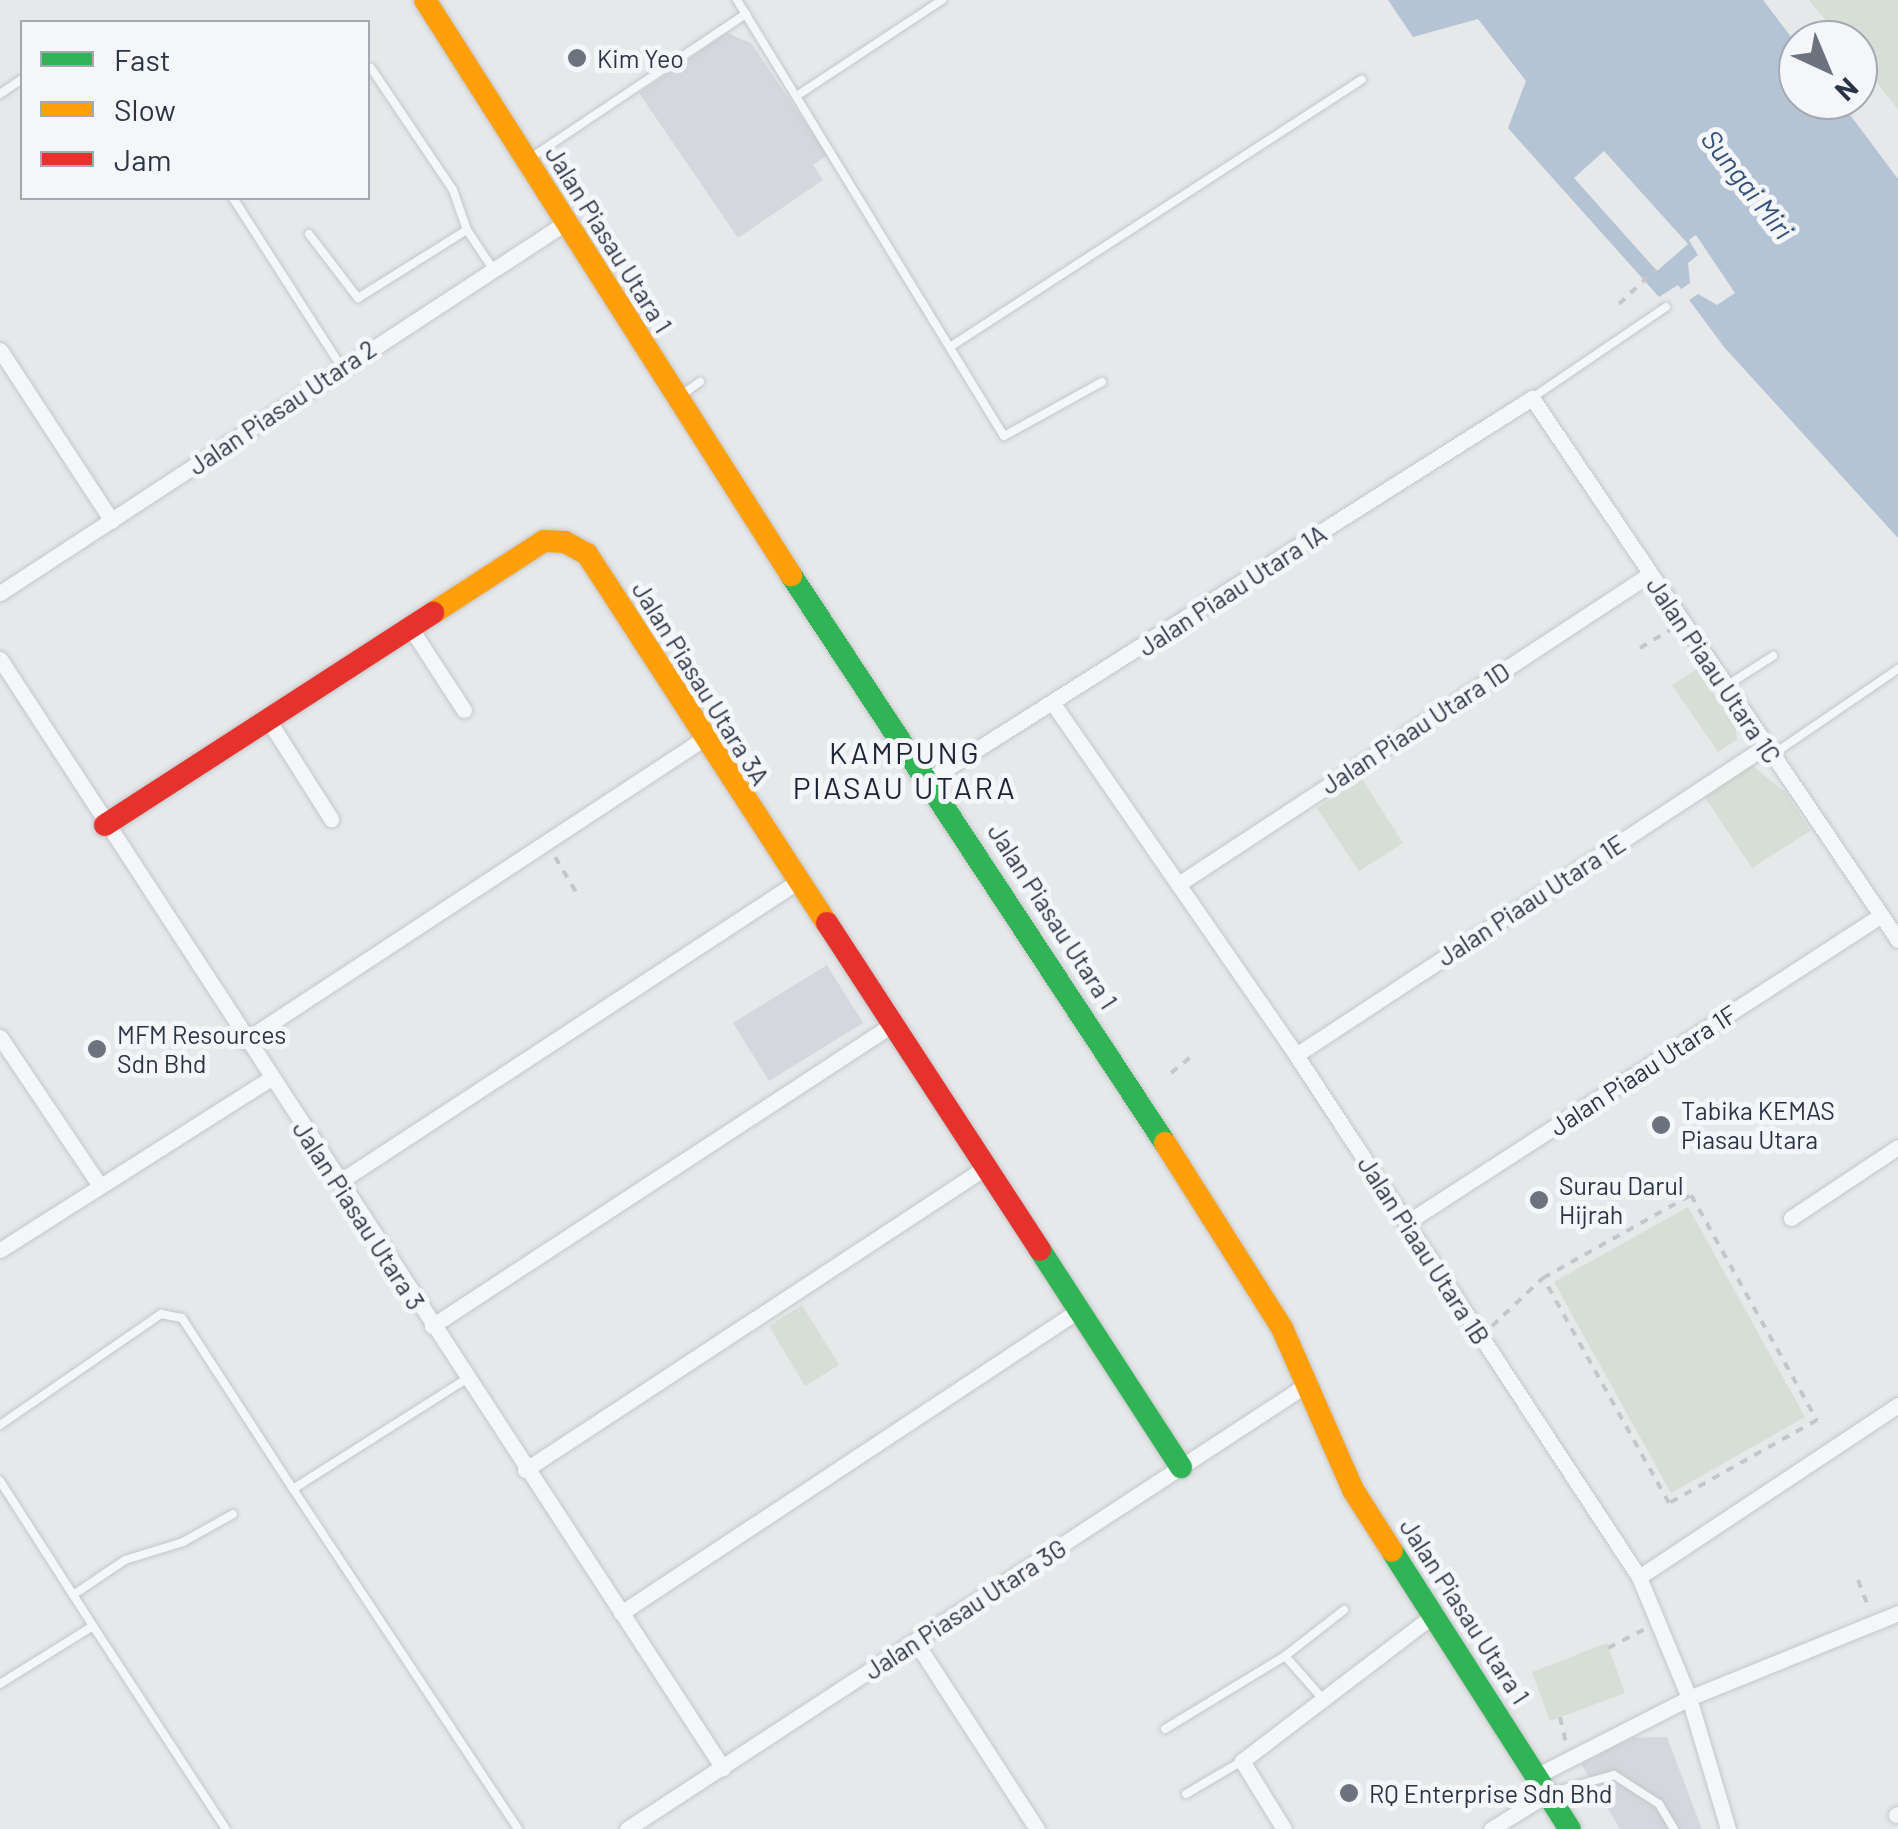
<!DOCTYPE html>
<style>
body{margin:0}
#map{position:relative;width:1898px;height:1829px;overflow:hidden;background:#e6e8ea;font-family:Barlow,sans-serif}
div>[style]{position:absolute}
[style*='--x']{left:calc(var(--x)*1px);top:calc(var(--y)*1px);width:calc(var(--w)*1px);rotate:calc(var(--a)*1deg)}
.built>*{inset:0;background:#d4d7dd}
.green>*{inset:0;background:#d6ded6}
.water>*{inset:0;background:#b4c4d5}
.pier>*{inset:0;background:#e6e8ea}
.path>*{height:4px;margin-top:-2px;transform-origin:0;background:repeating-linear-gradient(90deg,#c5c6ca 0 8px,transparent 0 16px)}
.roads{filter:drop-shadow(0 0 2px #c4c6c8) drop-shadow(0 0 2px #c4c6c8)}
.lane>*{height:8px;margin:-4px;padding:0 4px;transform-origin:4px;border-radius:4px;background:#f5f6f7}
.street>*{height:15px;margin:-7.5px;padding:0 7.5px;transform-origin:7.5px;border-radius:7.5px;background:#f5f6f7}
.fast>*{height:22px;margin:-11px;padding:0 11px;transform-origin:11px;border-radius:11px;background:#30b455}
.slow>*{height:22px;margin:-11px;padding:0 11px;transform-origin:11px;border-radius:11px;background:#ff9f0a}
.jam>*{height:22px;margin:-11px;padding:0 11px;transform-origin:11px;border-radius:11px;background:#e5322d}
.dots>*{width:28px;height:28px;translate:-50% -50%;box-sizing:border-box;border:5px solid #f4f6f9;border-radius:50%}
span{translate:-50% -50%;white-space:nowrap;text-align:center;line-height:1.15;-webkit-text-stroke:10px #f4f6f9;paint-order:stroke}
.poi-label{font-size:25px;color:#2b3445}
.left{translate:0 -50%;text-align:left}
.street-label{font-size:25px;color:#2b3445}
.water-label{font-size:28px;color:#34527a;font-style:italic}
.quarter-label{font-size:30px;color:#1d2536;letter-spacing:2.5px}
.legend{position:absolute;left:20px;top:20px;width:350px;height:180px;box-sizing:border-box;background:#f4f6f9;border:2px solid #a4a8b1;margin:0;padding:12px 18px;list-style:none;font-size:30px;color:#2b3445}
.legend li{display:flex;align-items:center;gap:20px;height:50px}
.legend b{width:50px;border:2px solid #a4a8b1}
.north{position:absolute;left:1778px;top:20px;width:100px;height:100px;box-sizing:border-box;background:#f4f6f9;border:2px solid #a4a8b1;border-radius:50%;rotate:136deg;font-size:28px;font-weight:700;line-height:40px;text-align:center;color:#2b3445}
.north::after{content:'';display:block;margin:auto;width:35px;height:45px;background:#6c737f;clip-path:polygon(50% 0,100% 100%,50% 72%,0 100%)}
</style>
<div id="map">
<div class="built">
<i style="clip-path:polygon(727px 33px,751px 43px,827px 155px,813px 165px,823px 180px,738px 238px,639px 93px)"></i>
<i style="clip-path:polygon(827px 965px,863px 1023px,769px 1081px,733px 1023px)"></i>
<i style="clip-path:polygon(1667px 1737px,1702px 1829px,1620px 1829px,1581px 1764px,1631px 1738px)"></i>
</div>
<div class="green">
<i style="clip-path:polygon(1809px 0,1898px 0,1898px 109px,1858px 60px,1858px 40px,1842px 40px)"></i>
<i style="clip-path:polygon(1697px 669px,1735px 724px,1737px 740px,1718px 752px,1672px 685px)"></i>
<i style="clip-path:polygon(1749px 763px,1787px 794px,1810px 831px,1752px 868px,1702px 793px)"></i>
<i style="clip-path:polygon(1362px 779px,1403px 843px,1359px 871px,1317px 808px)"></i>
<i style="clip-path:polygon(1688px 1207px,1805px 1417px,1671px 1493px,1554px 1282px)"></i>
<i style="clip-path:polygon(802px 1305px,839px 1365px,805px 1386px,769px 1326px)"></i>
<i style="clip-path:polygon(1607px 1643px,1625px 1693px,1550px 1721px,1532px 1672px)"></i>
</div>
<div class="water">
<i style="clip-path:polygon(1388px 0,1763px 0,1798px 46px,1798px 100px,1839px 100px,1898px 179px,1898px 538px,1724px 347px,1678px 285px,1659px 297px,1508px 128px,1526px 81px,1478px 19px,1413px 37px)"></i>
</div>
<div class="pier">
<i style="clip-path:polygon(1604px 151px,1688px 244px,1657px 271px,1574px 178px)"></i>
<i style="clip-path:polygon(1696px 235px,1735px 293px,1717px 305px,1698px 294px,1685px 303px,1677px 292px,1690px 283px,1688px 263px,1698px 255px,1689px 240px)"></i>
</div>
<div class="path">
<i style="--x:1619;--y:304;--w:51;--a:-43.4"></i>
<i style="--x:1640;--y:648;--w:35;--a:-31"></i>
<i style="--x:555;--y:857;--w:41;--a:59"></i>
<i style="--x:1171;--y:1073;--w:32;--a:-39"></i>
<i style="--x:1691;--y:1195;--w:258;--a:60.8"></i>
<i style="--x:1817;--y:1420;--w:170;--a:150.7"></i>
<i style="--x:1669;--y:1503;--w:258;--a:-119.2"></i>
<i style="--x:1543;--y:1278;--w:170;--a:-29.3"></i>
<i style="--x:1492;--y:1326;--w:70;--a:-43.3"></i>
<i style="--x:1858;--y:1580;--w:31;--a:69"></i>
<i style="--x:1608;--y:1648;--w:42;--a:-27.2"></i>
<i style="--x:1560;--y:1717;--w:28;--a:77"></i>
</div>
<div class="roads">
<div class="lane">
<i style="--x:737;--y:0;--w:511;--a:58.52"></i>
<i style="--x:1004;--y:436;--w:112;--a:-28.9"></i>
<i style="--x:371;--y:68;--w:147;--a:56.1"></i>
<i style="--x:453;--y:190;--w:42;--a:70.7"></i>
<i style="--x:467;--y:230;--w:47;--a:56.3"></i>
<i style="--x:0;--y:94;--w:27;--a:-34"></i>
<i style="--x:798;--y:95;--w:173;--a:-33.4"></i>
<i style="--x:529;--y:159;--w:261;--a:-33.8"></i>
<i style="--x:233;--y:198;--w:200;--a:57.3"></i>
<i style="--x:309;--y:234;--w:81;--a:52.6"></i>
<i style="--x:358;--y:298;--w:128;--a:-32"></i>
<i style="--x:950;--y:347;--w:491;--a:-33"></i>
<i style="--x:679;--y:397;--w:26;--a:-36"></i>
<i style="--x:1532;--y:398;--w:162;--a:-34.2"></i>
<i style="--x:1726;--y:686;--w:56;--a:-32.6"></i>
<i style="--x:1772;--y:755;--w:153;--a:-34.3"></i>
<i style="--x:0;--y:1425;--w:196;--a:-34.6"></i>
<i style="--x:161;--y:1314;--w:21;--a:11"></i>
<i style="--x:182;--y:1318;--w:204;--a:57"></i>
<i style="--x:293;--y:1489;--w:205;--a:-32.4"></i>
<i style="--x:0;--y:1481;--w:172;--a:57.3"></i>
<i style="--x:93;--y:1626;--w:110;--a:148.1"></i>
<i style="--x:293;--y:1489;--w:408;--a:56.5"></i>
<i style="--x:73;--y:1595;--w:63;--a:-33.9"></i>
<i style="--x:125;--y:1560;--w:61;--a:-17.2"></i>
<i style="--x:183;--y:1542;--w:57;--a:-29.2"></i>
<i style="--x:93;--y:1626;--w:243;--a:56.8"></i>
<i style="--x:1285;--y:1656;--w:56;--a:48.6"></i>
<i style="--x:1165;--y:1729;--w:140;--a:-31.3"></i>
<i style="--x:1285;--y:1656;--w:75;--a:-37.9"></i>
<i style="--x:1549;--y:1793;--w:67;--a:-15.5"></i>
<i style="--x:1614;--y:1775;--w:54;--a:32.8"></i>
<i style="--x:1659;--y:1804;--w:29;--a:59"></i>
<i style="--x:1186;--y:1794;--w:65;--a:-30.5"></i>
</div>
<div class="street">
<i style="--x:0;--y:350;--w:204;--a:56.8"></i>
<i style="--x:0;--y:593;--w:675;--a:-33.22"></i>
<i style="--x:410;--y:627;--w:99;--a:57"></i>
<i style="--x:0;--y:659;--w:1324;--a:56.9"></i>
<i style="--x:1054;--y:705;--w:426;--a:55.3"></i>
<i style="--x:1296;--y:1055;--w:625;--a:56.69"></i>
<i style="--x:1639;--y:1577;--w:131;--a:67.5"></i>
<i style="--x:1689;--y:1698;--w:137;--a:73.4"></i>
<i style="--x:267;--y:718;--w:120;--a:57.6"></i>
<i style="--x:930;--y:779;--w:712;--a:-32.33"></i>
<i style="--x:1532;--y:398;--w:654;--a:55.97"></i>
<i style="--x:1180;--y:883;--w:562;--a:-33.32"></i>
<i style="--x:0;--y:1037;--w:179;--a:56.1"></i>
<i style="--x:244;--y:1041;--w:549;--a:-33.34"></i>
<i style="--x:1296;--y:1055;--w:562;--a:-33.32"></i>
<i style="--x:339;--y:1182;--w:548;--a:-33.23"></i>
<i style="--x:1791;--y:1218;--w:128;--a:-33.6"></i>
<i style="--x:1406;--y:1223;--w:565;--a:-32.93"></i>
<i style="--x:0;--y:1250;--w:319;--a:-32.4"></i>
<i style="--x:432;--y:1326;--w:548;--a:-33.23"></i>
<i style="--x:525;--y:1470;--w:548;--a:-33.31"></i>
<i style="--x:1639;--y:1577;--w:311;--a:-33.6"></i>
<i style="--x:621;--y:1613;--w:546;--a:-33.49"></i>
<i style="--x:915;--y:1641;--w:224;--a:57"></i>
<i style="--x:1538;--y:1775;--w:169;--a:-27"></i>
<i style="--x:1689;--y:1698;--w:226;--a:-22.1"></i>
<i style="--x:1896;--y:1815;--w:2;--a:-27"></i>
<i style="--x:627;--y:1829;--w:808;--a:-33.18"></i>
<i style="--x:1284;--y:1829;--w:80;--a:-121.7"></i>
<i style="--x:1242;--y:1761;--w:244;--a:-37.3"></i>
<i style="--x:1491;--y:1829;--w:68;--a:-31.8"></i>
</div>
<div class="fast">
<i style="--x:791;--y:575;--w:680;--a:56.64"></i>
<i style="--x:1040;--y:1250;--w:259;--a:57"></i>
<i style="--x:1392;--y:1551;--w:330;--a:57.4"></i>
</div>
<div class="slow">
<i style="--x:425;--y:0;--w:682;--a:57.52"></i>
<i style="--x:433;--y:613;--w:132;--a:-33"></i>
<i style="--x:544;--y:541;--w:21;--a:3"></i>
<i style="--x:565;--y:542;--w:25;--a:29"></i>
<i style="--x:587;--y:554;--w:440;--a:57"></i>
<i style="--x:1165;--y:1143;--w:219;--a:57.7"></i>
<i style="--x:1282;--y:1328;--w:177;--a:66.3"></i>
<i style="--x:1353;--y:1490;--w:72;--a:57.4"></i>
</div>
<div class="jam">
<i style="--x:105;--y:825;--w:391;--a:-32.9"></i>
<i style="--x:827;--y:923;--w:390;--a:56.9"></i>
</div>
</div>
<div class="dots">
<i style="left:577px;top:58px;background:#6c737f"></i>
<i style="left:97px;top:1049px;background:#6c737f"></i>
<i style="left:1661px;top:1125px;background:#6c737f"></i>
<i style="left:1539px;top:1200px;background:#6c737f"></i>
<i style="left:1349px;top:1793px;background:#6c737f"></i>
</div>
<div class="poi-label">
<span class="left" style="left:597px;top:58px">Kim Yeo</span>
<span class="left" style="left:117px;top:1049px">MFM Resources<br>Sdn Bhd</span>
<span class="left" style="left:1681px;top:1125px">Tabika KEMAS<br>Piasau Utara</span>
<span class="left" style="left:1559px;top:1200px">Surau Darul<br>Hijrah</span>
<span class="left" style="left:1369px;top:1793px">RQ Enterprise Sdn Bhd</span>
</div>
<div class="street-label">
<span style="left:609px;top:239px;rotate:58deg">Jalan Piasau Utara 1</span>
<span style="left:282px;top:407px;rotate:-34deg">Jalan Piasau Utara 2</span>
<span style="left:1232px;top:590px;rotate:-33deg">Jalan Piaau Utara 1A</span>
<span style="left:1714px;top:670px;rotate:56deg">Jalan Piaau Utara 1C</span>
<span style="left:701px;top:683px;rotate:58deg">Jalan Piasau Utara 3A</span>
<span style="left:1415px;top:728px;rotate:-33deg">Jalan Piaau Utara 1D</span>
<span style="left:1531px;top:900px;rotate:-33deg">Jalan Piaau Utara 1E</span>
<span style="left:1053px;top:916px;rotate:57deg">Jalan Piasau Utara 1</span>
<span style="left:1643px;top:1070px;rotate:-33deg">Jalan Piaau Utara 1F</span>
<span style="left:359px;top:1215px;rotate:57deg">Jalan Piasau Utara 3</span>
<span style="left:1424px;top:1250px;rotate:57deg">Jalan Piaau Utara 1B</span>
<span style="left:965px;top:1609px;rotate:-33deg">Jalan Piasau Utara 3G</span>
<span style="left:1465px;top:1611px;rotate:57deg">Jalan Piasau Utara 1</span>
</div>
<div class="water-label">
<span style="left:1748px;top:184px;rotate:52deg">Sungai Miri</span>
</div>
<div class="quarter-label">
<span style="left:905px;top:769px">KAMPUNG<br>PIASAU UTARA</span>
</div>
<ul class="legend">
<li><b style="height:12px;background:#30b455"></b>Fast</li>
<li><b style="height:12px;background:#ff9f0a"></b>Slow</li>
<li><b style="height:12px;background:#e5322d"></b>Jam</li>
</ul>
<div class="north">N</div>
</div>
